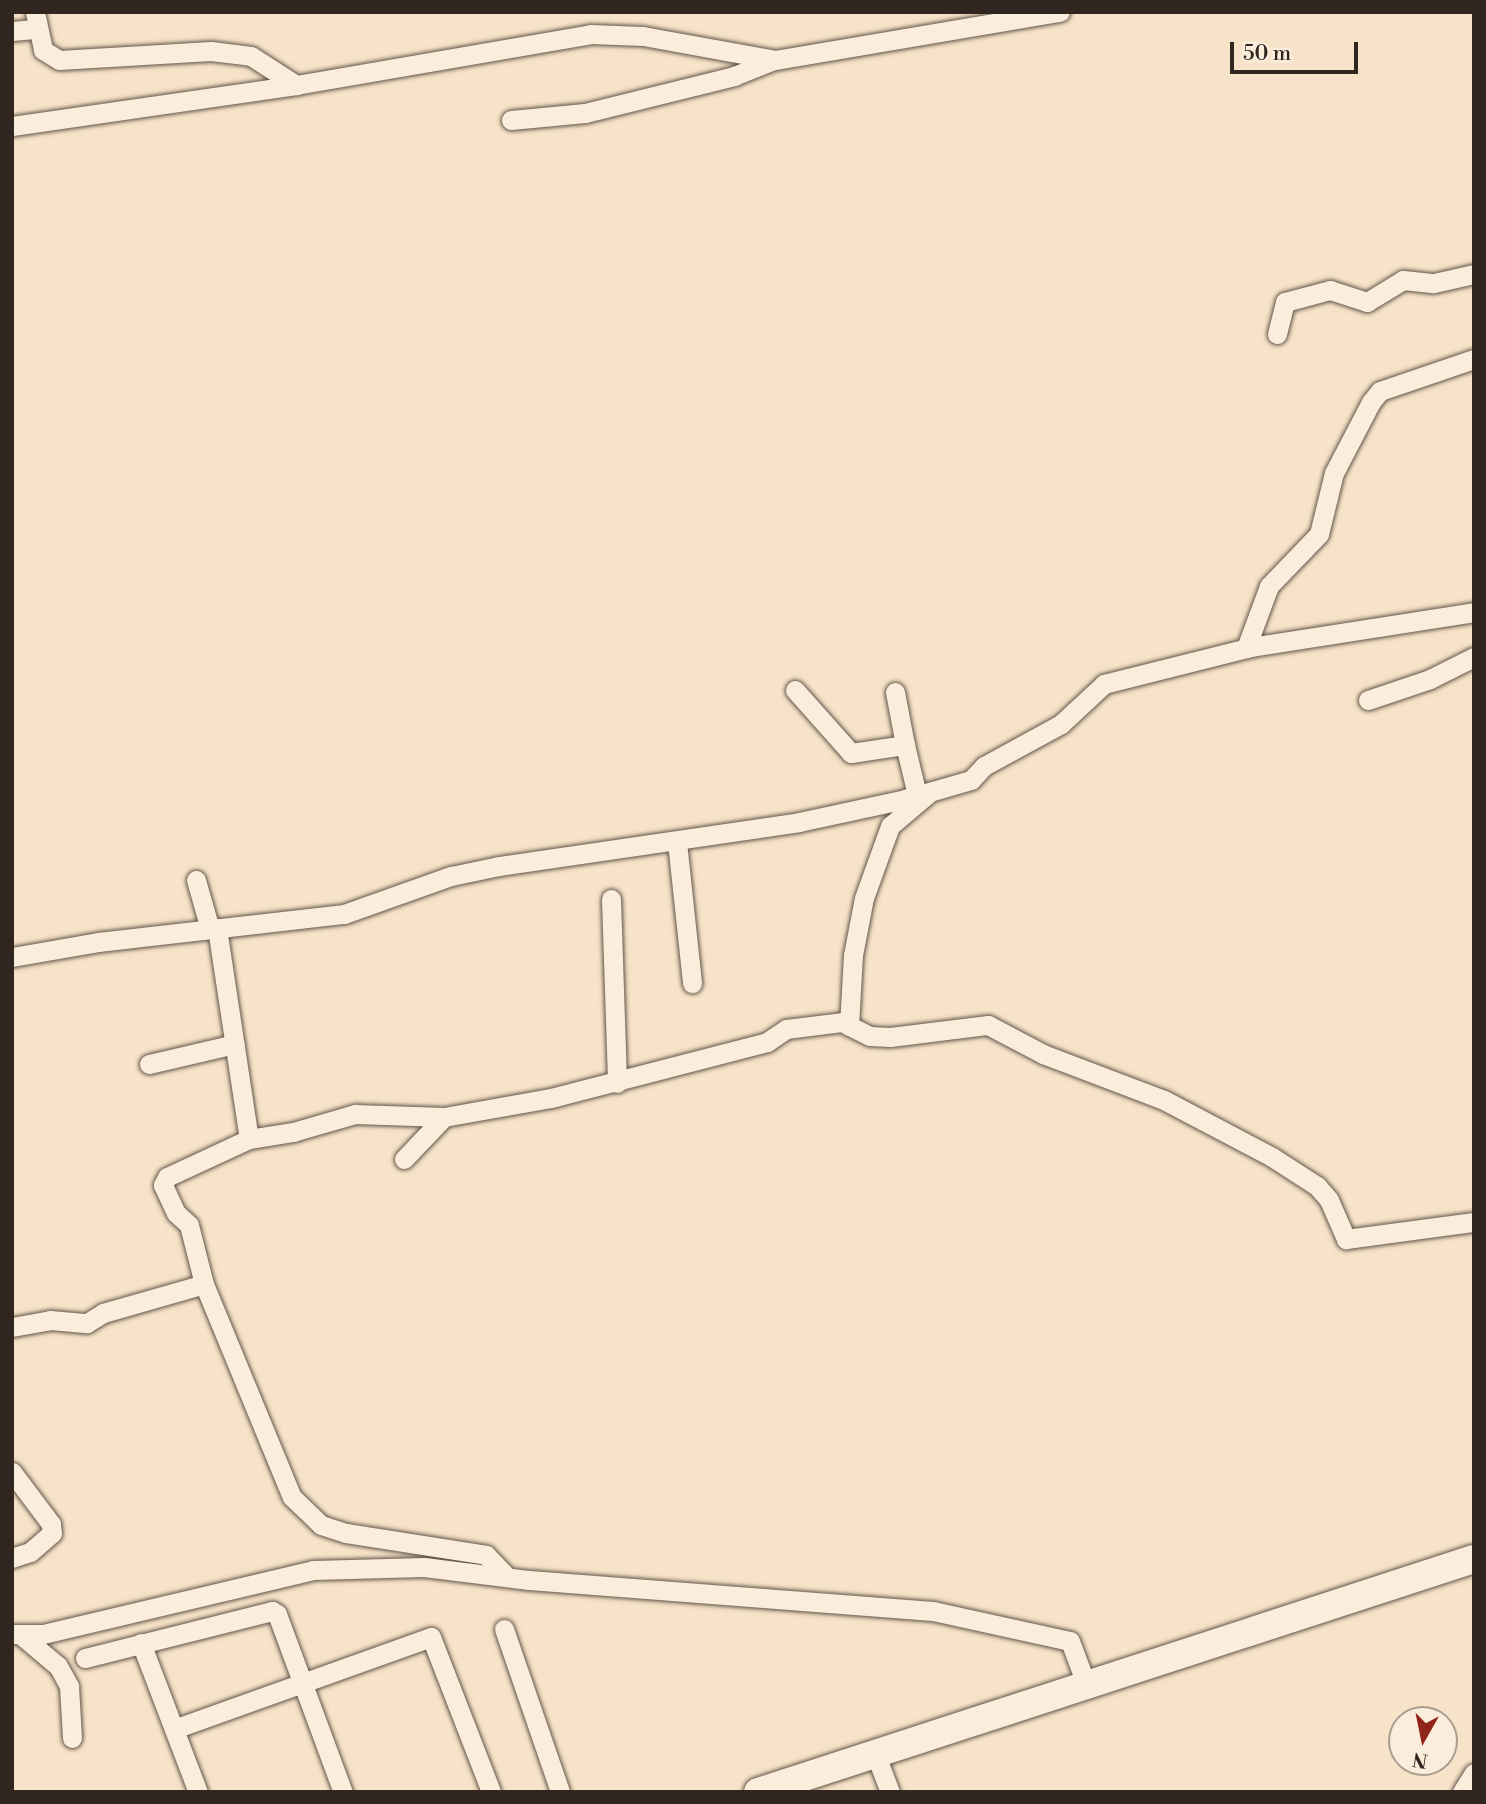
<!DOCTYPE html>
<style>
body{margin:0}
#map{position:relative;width:1486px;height:1804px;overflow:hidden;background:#f7e3c8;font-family:"Libre Bodoni",serif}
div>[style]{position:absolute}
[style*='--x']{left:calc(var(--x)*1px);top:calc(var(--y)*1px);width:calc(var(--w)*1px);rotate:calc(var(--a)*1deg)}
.roads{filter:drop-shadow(0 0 2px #625549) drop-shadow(0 0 2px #625549)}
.minor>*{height:19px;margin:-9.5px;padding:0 9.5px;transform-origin:9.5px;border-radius:9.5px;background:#faeddb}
.secondary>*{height:28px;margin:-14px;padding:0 14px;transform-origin:14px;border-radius:14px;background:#faeddb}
span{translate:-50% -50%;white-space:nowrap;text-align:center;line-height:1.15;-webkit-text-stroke:5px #faeddb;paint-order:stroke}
.frame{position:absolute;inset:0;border:14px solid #31261f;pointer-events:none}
.north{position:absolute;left:1388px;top:1706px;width:70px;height:70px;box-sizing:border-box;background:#faeddb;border:2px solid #aa9d90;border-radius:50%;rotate:189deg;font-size:19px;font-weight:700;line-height:28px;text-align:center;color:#31261f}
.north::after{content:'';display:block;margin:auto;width:24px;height:32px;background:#8f2418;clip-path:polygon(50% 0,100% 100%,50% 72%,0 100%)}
.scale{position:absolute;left:1230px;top:42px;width:128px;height:32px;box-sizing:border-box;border:4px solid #31261f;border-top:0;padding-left:9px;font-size:21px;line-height:24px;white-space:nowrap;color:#31261f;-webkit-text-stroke:5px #faeddb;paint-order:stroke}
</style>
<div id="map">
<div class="roads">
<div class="minor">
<i style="--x:35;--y:12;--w:39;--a:78"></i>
<i style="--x:43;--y:50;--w:19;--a:32"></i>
<i style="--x:59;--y:60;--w:152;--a:-3.4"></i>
<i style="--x:211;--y:51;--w:40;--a:7.1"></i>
<i style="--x:251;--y:56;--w:54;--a:32.8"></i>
<i style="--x:12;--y:31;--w:25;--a:-5"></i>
<i style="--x:511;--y:120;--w:74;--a:-5.4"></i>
<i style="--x:585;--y:113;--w:154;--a:-13.9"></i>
<i style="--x:734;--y:76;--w:43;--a:-21.8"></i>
<i style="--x:12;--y:126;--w:287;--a:-8.2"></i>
<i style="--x:296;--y:85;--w:298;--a:-9.8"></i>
<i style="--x:590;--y:34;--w:53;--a:2.2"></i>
<i style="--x:643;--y:36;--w:134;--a:10.3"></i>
<i style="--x:775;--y:60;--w:289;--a:-9.6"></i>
<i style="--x:1277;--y:334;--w:33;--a:-76"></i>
<i style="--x:1285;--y:302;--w:47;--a:-14.9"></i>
<i style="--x:1330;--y:290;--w:39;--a:18"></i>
<i style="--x:1367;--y:302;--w:42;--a:-31.4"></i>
<i style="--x:1403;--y:280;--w:31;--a:6"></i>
<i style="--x:1434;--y:283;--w:41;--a:-12.7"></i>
<i style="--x:1246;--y:648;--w:66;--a:-69.6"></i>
<i style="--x:1269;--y:586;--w:72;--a:-46.1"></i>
<i style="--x:1319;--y:534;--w:63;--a:-76.2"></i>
<i style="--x:1334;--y:473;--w:80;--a:-62.5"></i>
<i style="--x:1371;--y:402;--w:14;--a:-51"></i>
<i style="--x:1380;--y:391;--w:99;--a:-18.8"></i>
<i style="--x:795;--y:690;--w:84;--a:48.4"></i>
<i style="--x:851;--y:753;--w:55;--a:-8.4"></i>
<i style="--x:905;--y:745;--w:51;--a:76.5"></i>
<i style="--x:895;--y:692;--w:54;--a:79.3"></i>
<i style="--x:1368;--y:700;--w:65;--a:-18.7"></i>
<i style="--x:1430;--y:679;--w:49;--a:-26.6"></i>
<i style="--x:677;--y:842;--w:142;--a:83.9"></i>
<i style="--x:196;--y:880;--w:51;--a:74.1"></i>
<i style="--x:611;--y:899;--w:184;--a:88.1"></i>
<i style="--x:217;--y:928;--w:213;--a:81.4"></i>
<i style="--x:249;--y:1139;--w:45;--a:-9"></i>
<i style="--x:293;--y:1132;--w:65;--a:-16.2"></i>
<i style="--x:355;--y:1114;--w:89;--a:1.9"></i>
<i style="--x:444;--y:1117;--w:109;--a:-10.1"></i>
<i style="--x:551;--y:1098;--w:223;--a:-14.5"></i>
<i style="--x:767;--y:1042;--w:23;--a:-34"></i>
<i style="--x:786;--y:1029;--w:56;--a:-7.1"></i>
<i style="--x:842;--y:1022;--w:31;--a:27"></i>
<i style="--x:870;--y:1036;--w:20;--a:3"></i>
<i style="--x:890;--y:1037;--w:99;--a:-7"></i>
<i style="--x:988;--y:1025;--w:62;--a:27.8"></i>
<i style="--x:1043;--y:1054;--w:129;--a:20.8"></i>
<i style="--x:1164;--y:1100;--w:122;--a:27.8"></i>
<i style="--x:1272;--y:1157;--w:54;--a:32.8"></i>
<i style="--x:1317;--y:1186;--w:18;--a:49"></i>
<i style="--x:1329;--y:1200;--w:43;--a:66.4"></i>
<i style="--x:1346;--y:1239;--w:129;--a:-7.6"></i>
<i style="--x:12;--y:957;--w:87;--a:-9.9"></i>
<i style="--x:98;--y:942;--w:248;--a:-6.5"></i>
<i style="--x:344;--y:914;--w:114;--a:-19.6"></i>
<i style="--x:451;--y:876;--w:49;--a:-11.8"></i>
<i style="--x:499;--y:866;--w:303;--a:-8.3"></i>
<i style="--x:799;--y:822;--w:108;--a:-12.2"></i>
<i style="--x:905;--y:799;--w:69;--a:-16.1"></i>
<i style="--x:971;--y:780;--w:19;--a:-47"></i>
<i style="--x:984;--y:766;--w:88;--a:-28.6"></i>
<i style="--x:1061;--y:724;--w:59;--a:-42.9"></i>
<i style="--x:1104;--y:684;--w:152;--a:-14.1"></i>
<i style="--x:1251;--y:647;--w:226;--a:-8.9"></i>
<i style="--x:849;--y:1026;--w:71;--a:-86.8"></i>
<i style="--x:853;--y:955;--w:58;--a:-79.1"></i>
<i style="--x:864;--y:898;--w:77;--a:-70.1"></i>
<i style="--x:890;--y:826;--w:51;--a:-40.2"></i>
<i style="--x:149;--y:1064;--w:88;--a:-13.1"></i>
<i style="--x:404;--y:1159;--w:58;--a:-46.4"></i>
<i style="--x:204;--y:1284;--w:61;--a:-104.3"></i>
<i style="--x:189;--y:1225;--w:18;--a:-137"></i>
<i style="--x:176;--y:1213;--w:31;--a:-115"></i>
<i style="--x:163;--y:1185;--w:9;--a:-63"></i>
<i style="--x:167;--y:1177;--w:90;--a:-24.9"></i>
<i style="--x:12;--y:1327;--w:39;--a:-10"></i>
<i style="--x:50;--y:1320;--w:37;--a:5"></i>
<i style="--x:87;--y:1323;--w:19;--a:-32"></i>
<i style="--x:103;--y:1313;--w:105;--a:-16"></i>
<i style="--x:204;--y:1284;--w:230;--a:67.6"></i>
<i style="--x:292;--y:1497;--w:40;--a:44"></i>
<i style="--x:321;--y:1525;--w:26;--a:18"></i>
<i style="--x:346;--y:1533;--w:142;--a:8.9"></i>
<i style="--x:486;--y:1555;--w:29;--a:46"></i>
<i style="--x:12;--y:1472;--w:65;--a:53.1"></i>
<i style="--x:51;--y:1524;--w:9;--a:84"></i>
<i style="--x:52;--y:1533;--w:29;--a:139"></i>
<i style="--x:30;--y:1552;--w:19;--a:162"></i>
<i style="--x:504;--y:1629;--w:172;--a:71"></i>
<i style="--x:12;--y:1634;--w:31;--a:0"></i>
<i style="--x:43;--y:1634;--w:277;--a:-13.3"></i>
<i style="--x:313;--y:1570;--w:111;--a:-1.5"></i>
<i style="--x:424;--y:1567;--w:106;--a:7.1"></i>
<i style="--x:529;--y:1580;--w:405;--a:4.4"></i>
<i style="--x:933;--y:1611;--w:140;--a:12.4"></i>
<i style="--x:1070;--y:1641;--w:46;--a:69.6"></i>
<i style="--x:21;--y:1635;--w:48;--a:40"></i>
<i style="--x:58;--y:1666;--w:23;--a:61"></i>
<i style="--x:69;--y:1686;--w:52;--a:86.7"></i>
<i style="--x:141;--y:1643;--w:160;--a:69.1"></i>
<i style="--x:85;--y:1658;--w:193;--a:-14.1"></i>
<i style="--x:272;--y:1611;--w:6;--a:31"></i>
<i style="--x:277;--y:1614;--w:190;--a:69.7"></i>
<i style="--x:174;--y:1729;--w:273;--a:-19.7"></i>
<i style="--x:431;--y:1637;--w:166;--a:68.8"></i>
<i style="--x:875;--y:1753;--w:42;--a:69"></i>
<i style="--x:1462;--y:1792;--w:22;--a:-58"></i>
</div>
<div class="secondary">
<i style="--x:758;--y:1792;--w:753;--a:-18.03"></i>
</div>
</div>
<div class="frame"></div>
<div class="north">N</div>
<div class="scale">50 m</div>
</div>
